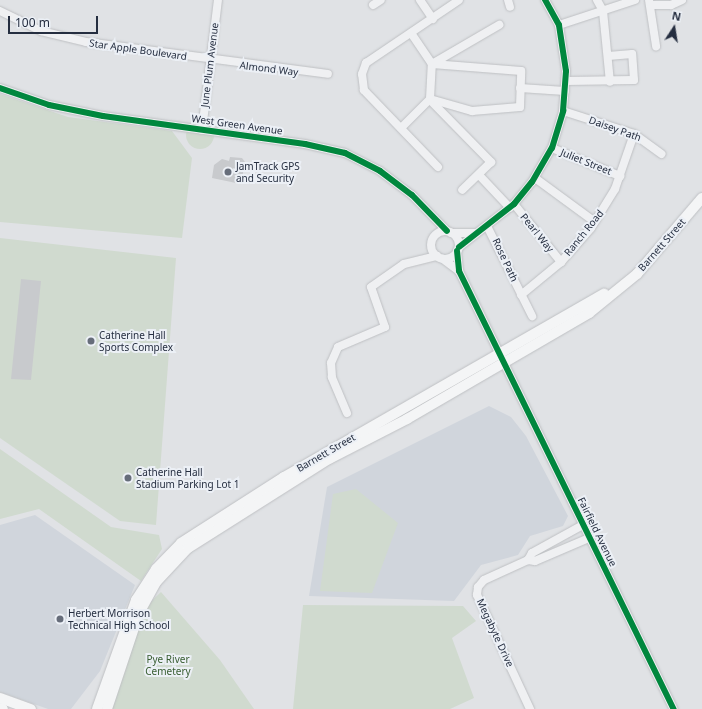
<!DOCTYPE html>
<style>
body{margin:0}
#map{position:relative;width:702px;height:709px;overflow:hidden;background:#e0e2e5;font-family:"Noto Sans",sans-serif}
div>[style]{position:absolute}
[style*='--x']{left:calc(var(--x)*1px);top:calc(var(--y)*1px);width:calc(var(--w)*1px);rotate:calc(var(--a)*1deg)}
.built>*{inset:0;background:#d0d5dc}
.green>*{inset:0;background:#d0dacf}
.round{border-radius:50%}
.building>*{inset:0;background:#c8cacd}
.roads{filter:drop-shadow(0 0 1px #bec0c3) drop-shadow(0 0 1px #bec0c3)}
.minor>*{height:8px;margin:-4px;padding:0 4px;transform-origin:4px;border-radius:4px;background:#eff0f2}
.minor>.ring{margin:-4px;padding:0;box-sizing:content-box;background:none;border:8px solid #eff0f2;border-radius:50%}
.major>*{height:10px;margin:-5px;padding:0 5px;transform-origin:5px;border-radius:5px;background:#f4f5f6}
.cycleway>*{height:6px;margin:-3px;padding:0 3px;transform-origin:3px;border-radius:3px;background:#00873e}
.dots>*{width:11px;height:11px;translate:-50% -50%;box-sizing:border-box;border:2px solid #ecf0f6;border-radius:50%}
span{translate:-50% -50%;white-space:nowrap;text-align:center;line-height:1.15;-webkit-text-stroke:4px #ecf0f6;paint-order:stroke}
.street-label{font-size:10px;color:#252e40}
.poi-label{font-size:10px;color:#252e40}
.left{translate:0 -50%;text-align:left}
.park-label{font-size:10px;color:#385d31}
.north{position:absolute;left:654px;top:8px;width:40px;height:40px;-webkit-text-stroke:3px #ecf0f6;paint-order:stroke;rotate:12deg;font-size:11px;font-weight:700;line-height:16px;text-align:center;color:#252e40}
.north::after{content:'';display:block;margin:auto;width:14px;height:18px;background:#252e40;clip-path:polygon(50% 0,100% 100%,50% 72%,0 100%)}
.scale{position:absolute;left:8px;top:16px;width:90px;height:18px;box-sizing:border-box;border:2px solid #252e40;border-top:0;padding-left:5px;font-size:12px;line-height:14px;white-space:nowrap;color:#252e40;-webkit-text-stroke:3px #ecf0f6;paint-order:stroke}
</style>
<div id="map">
<div class="built">
<i style="clip-path:polygon(489px 406px,511px 417px,526px 436px,568px 516px,563px 526px,530px 536px,518px 555px,481px 565px,454px 601px,309px 596px,327px 487px)"></i>
<i style="clip-path:polygon(35px 515px,135px 585px,100px 671px,71px 709px,48px 709px,0 692px,0 525px)"></i>
</div>
<div class="green">
<i style="clip-path:polygon(0 94px,68px 117px,172px 131px,192px 158px,182px 238px,0 222px)"></i>
<i class="round" style="left:186px;top:121px;width:28px;height:28px"></i>
<i style="clip-path:polygon(0 238px,176px 258px,156px 525px,120px 521px,0 438px)"></i>
<i style="clip-path:polygon(0 449px,111px 527px,159px 535px,162px 549px,141px 581px,39px 509px,0 519px)"></i>
<i style="clip-path:polygon(356px 489px,398px 523px,372px 593px,320px 591px,333px 494px)"></i>
<i style="clip-path:polygon(161px 592px,220px 660px,254px 709px,107px 709px,139px 613px)"></i>
<i style="clip-path:polygon(303px 605px,463px 606px,476px 621px,452px 638px,474px 698px,450px 709px,293px 709px)"></i>
</div>
<div class="building">
<i style="clip-path:polygon(230px 157px,242px 158px,245px 162px,241px 184px,212px 178px,214px 165px,222px 159px,229px 161px)"></i>
<i style="clip-path:polygon(21px 279px,41px 281px,31px 380px,11px 379px)"></i>
</div>
<div class="roads">
<div class="minor">
<i style="--x:420;--y:0;--w:23;--a:56"></i>
<i style="--x:508;--y:0;--w:7;--a:74"></i>
<i style="--x:597;--y:0;--w:13;--a:61"></i>
<i style="--x:603;--y:11;--w:71;--a:84.4"></i>
<i style="--x:649;--y:0;--w:47;--a:81.3"></i>
<i style="--x:373;--y:5;--w:9;--a:-32"></i>
<i style="--x:651;--y:5;--w:20;--a:0"></i>
<i style="--x:671;--y:5;--w:12;--a:-24"></i>
<i style="--x:0;--y:11;--w:46;--a:26"></i>
<i style="--x:41;--y:31;--w:46;--a:13.7"></i>
<i style="--x:86;--y:42;--w:244;--a:7.5"></i>
<i style="--x:559;--y:25;--w:80;--a:-18.2"></i>
<i style="--x:432;--y:64;--w:78;--a:-30.2"></i>
<i style="--x:566;--y:81;--w:68;--a:-0.8"></i>
<i style="--x:634;--y:80;--w:26;--a:-94"></i>
<i style="--x:632;--y:54;--w:24;--a:175"></i>
<i style="--x:0;--y:88;--w:52;--a:19.1"></i>
<i style="--x:49;--y:105;--w:55;--a:11.5"></i>
<i style="--x:103;--y:116;--w:204;--a:7.9"></i>
<i style="--x:305;--y:144;--w:41;--a:12.7"></i>
<i style="--x:345;--y:153;--w:39;--a:27"></i>
<i style="--x:380;--y:171;--w:40;--a:37"></i>
<i style="--x:412;--y:195;--w:50;--a:45.8"></i>
<i style="--x:520;--y:88;--w:45;--a:3.8"></i>
<i style="--x:430;--y:99;--w:44;--a:15.9"></i>
<i style="--x:472;--y:111;--w:48;--a:-4.8"></i>
<i style="--x:520;--y:107;--w:36;--a:-88"></i>
<i style="--x:521;--y:71;--w:89;--a:-175.5"></i>
<i style="--x:431;--y:101;--w:86;--a:45.5"></i>
<i style="--x:491;--y:162;--w:40;--a:136"></i>
<i style="--x:563;--y:111;--w:75;--a:17.9"></i>
<i style="--x:634;--y:134;--w:34;--a:36"></i>
<i style="--x:401;--y:128;--w:41;--a:-45"></i>
<i style="--x:430;--y:99;--w:35;--a:-87"></i>
<i style="--x:432;--y:64;--w:36;--a:-124"></i>
<i style="--x:202;--y:130;--w:131;--a:-83"></i>
<i style="--x:552;--y:148;--w:74;--a:22.4"></i>
<i style="--x:438;--y:167;--w:107;--a:-133.9"></i>
<i style="--x:364;--y:90;--w:16;--a:-97"></i>
<i style="--x:362;--y:74;--w:12;--a:-70"></i>
<i style="--x:366;--y:63;--w:112;--a:-34.1"></i>
<i style="--x:479;--y:175;--w:45;--a:46.8"></i>
<i style="--x:535;--y:178;--w:74;--a:36.3"></i>
<i style="--x:514;--y:204;--w:75;--a:51"></i>
<i style="--x:487;--y:226;--w:101;--a:63.4"></i>
<i class="ring" style="left:431px;top:231px;width:20px;height:20px"></i>
<i style="--x:451;--y:233;--w:24;--a:0"></i>
<i style="--x:459;--y:247;--w:70;--a:-38"></i>
<i style="--x:514;--y:204;--w:28;--a:-51"></i>
<i style="--x:532;--y:182;--w:39;--a:-60"></i>
<i style="--x:552;--y:148;--w:39;--a:-73"></i>
<i style="--x:563;--y:111;--w:40;--a:-85.7"></i>
<i style="--x:566;--y:71;--w:47;--a:-98.7"></i>
<i style="--x:559;--y:25;--w:29;--a:-119"></i>
<i style="--x:457;--y:251;--w:20;--a:84"></i>
<i style="--x:459;--y:271;--w:488;--a:63.9"></i>
<i style="--x:443;--y:259;--w:20;--a:37"></i>
<i style="--x:521;--y:295;--w:52;--a:-39.5"></i>
<i style="--x:561;--y:262;--w:45;--a:-48.6"></i>
<i style="--x:591;--y:228;--w:46;--a:-58.4"></i>
<i style="--x:615;--y:189;--w:58;--a:-70.9"></i>
<i style="--x:347;--y:413;--w:39;--a:-113"></i>
<i style="--x:332;--y:377;--w:14;--a:-94"></i>
<i style="--x:331;--y:363;--w:17;--a:-66"></i>
<i style="--x:338;--y:347;--w:51;--a:-23.1"></i>
<i style="--x:385;--y:327;--w:42;--a:-109.3"></i>
<i style="--x:371;--y:287;--w:40;--a:-34.9"></i>
<i style="--x:404;--y:264;--w:34;--a:-14"></i>
<i style="--x:528;--y:560;--w:8;--a:-60"></i>
<i style="--x:532;--y:553;--w:58;--a:-28.8"></i>
<i style="--x:530;--y:709;--w:126;--a:-114.9"></i>
<i style="--x:477;--y:595;--w:8;--a:-83"></i>
<i style="--x:478;--y:587;--w:9;--a:-49"></i>
<i style="--x:484;--y:580;--w:48;--a:-24.4"></i>
<i style="--x:528;--y:560;--w:7;--a:8"></i>
<i style="--x:535;--y:561;--w:59;--a:-23.1"></i>
</div>
<div class="major">
<i style="--x:0;--y:698;--w:33;--a:20"></i>
<i style="--x:0;--y:708;--w:3;--a:18"></i>
<i style="--x:97;--y:709;--w:116;--a:-70.3"></i>
<i style="--x:136;--y:600;--w:37;--a:-57"></i>
<i style="--x:156;--y:569;--w:36;--a:-46"></i>
<i style="--x:181;--y:543;--w:122;--a:-32.7"></i>
<i style="--x:284;--y:477;--w:369;--a:-29.8"></i>
<i style="--x:107;--y:709;--w:101;--a:-71.6"></i>
<i style="--x:139;--y:613;--w:37;--a:-61"></i>
<i style="--x:157;--y:581;--w:45;--a:-46.8"></i>
<i style="--x:188;--y:548;--w:167;--a:-32.3"></i>
<i style="--x:329;--y:459;--w:88;--a:-27.1"></i>
<i style="--x:407;--y:419;--w:211;--a:-30.2"></i>
<i style="--x:589;--y:313;--w:62;--a:-39.1"></i>
<i style="--x:637;--y:274;--w:100;--a:-49.5"></i>
</div>
</div>
<div class="cycleway">
<i style="--x:0;--y:88;--w:52;--a:19.1"></i>
<i style="--x:49;--y:105;--w:55;--a:11.5"></i>
<i style="--x:103;--y:116;--w:204;--a:7.9"></i>
<i style="--x:305;--y:144;--w:41;--a:12.7"></i>
<i style="--x:345;--y:153;--w:39;--a:27"></i>
<i style="--x:380;--y:171;--w:40;--a:37"></i>
<i style="--x:412;--y:195;--w:50;--a:45.8"></i>
<i style="--x:459;--y:247;--w:70;--a:-38"></i>
<i style="--x:514;--y:204;--w:28;--a:-51"></i>
<i style="--x:532;--y:182;--w:39;--a:-60"></i>
<i style="--x:552;--y:148;--w:39;--a:-73"></i>
<i style="--x:563;--y:111;--w:40;--a:-85.7"></i>
<i style="--x:566;--y:71;--w:47;--a:-98.7"></i>
<i style="--x:559;--y:25;--w:29;--a:-119"></i>
<i style="--x:457;--y:251;--w:20;--a:84"></i>
<i style="--x:459;--y:271;--w:488;--a:63.9"></i>
</div>
<div class="dots">
<i style="left:228px;top:172px;background:#666d7a"></i>
<i style="left:91px;top:341px;background:#666d7a"></i>
<i style="left:128px;top:478px;background:#666d7a"></i>
<i style="left:60px;top:619px;background:#666d7a"></i>
</div>
<div class="street-label">
<span style="left:138px;top:50px;rotate:8deg">Star Apple Boulevard</span>
<span style="left:210px;top:65px;rotate:-83deg">June Plum Avenue</span>
<span style="left:269px;top:69px;rotate:7deg">Almond Way</span>
<span style="left:237px;top:125px;rotate:8deg">West Green Avenue</span>
<span style="left:615px;top:129px;rotate:20deg">Daisey Path</span>
<span style="left:586px;top:162px;rotate:22deg">Juliet Street</span>
<span style="left:537px;top:233px;rotate:51deg">Pearl Way</span>
<span style="left:584px;top:233px;rotate:-51deg">Ranch Road</span>
<span style="left:662px;top:245px;rotate:-49deg">Barnett Street</span>
<span style="left:505px;top:260px;rotate:65deg">Rose Path</span>
<span style="left:326px;top:453px;rotate:-30deg">Barnett Street</span>
<span style="left:597px;top:532px;rotate:64deg">Fairfield Avenue</span>
<span style="left:495px;top:633px;rotate:65deg">Megabyte Drive</span>
</div>
<div class="poi-label">
<span class="left" style="left:236px;top:172px">JamTrack GPS<br>and Security</span>
<span class="left" style="left:99px;top:341px">Catherine Hall<br>Sports Complex</span>
<span class="left" style="left:136px;top:478px">Catherine Hall<br>Stadium Parking Lot 1</span>
<span class="left" style="left:68px;top:619px">Herbert Morrison<br>Technical High School</span>
</div>
<div class="park-label">
<span style="left:168px;top:665px">Pye River<br>Cemetery</span>
</div>
<div class="north">N</div>
<div class="scale">100 m</div>
</div>
